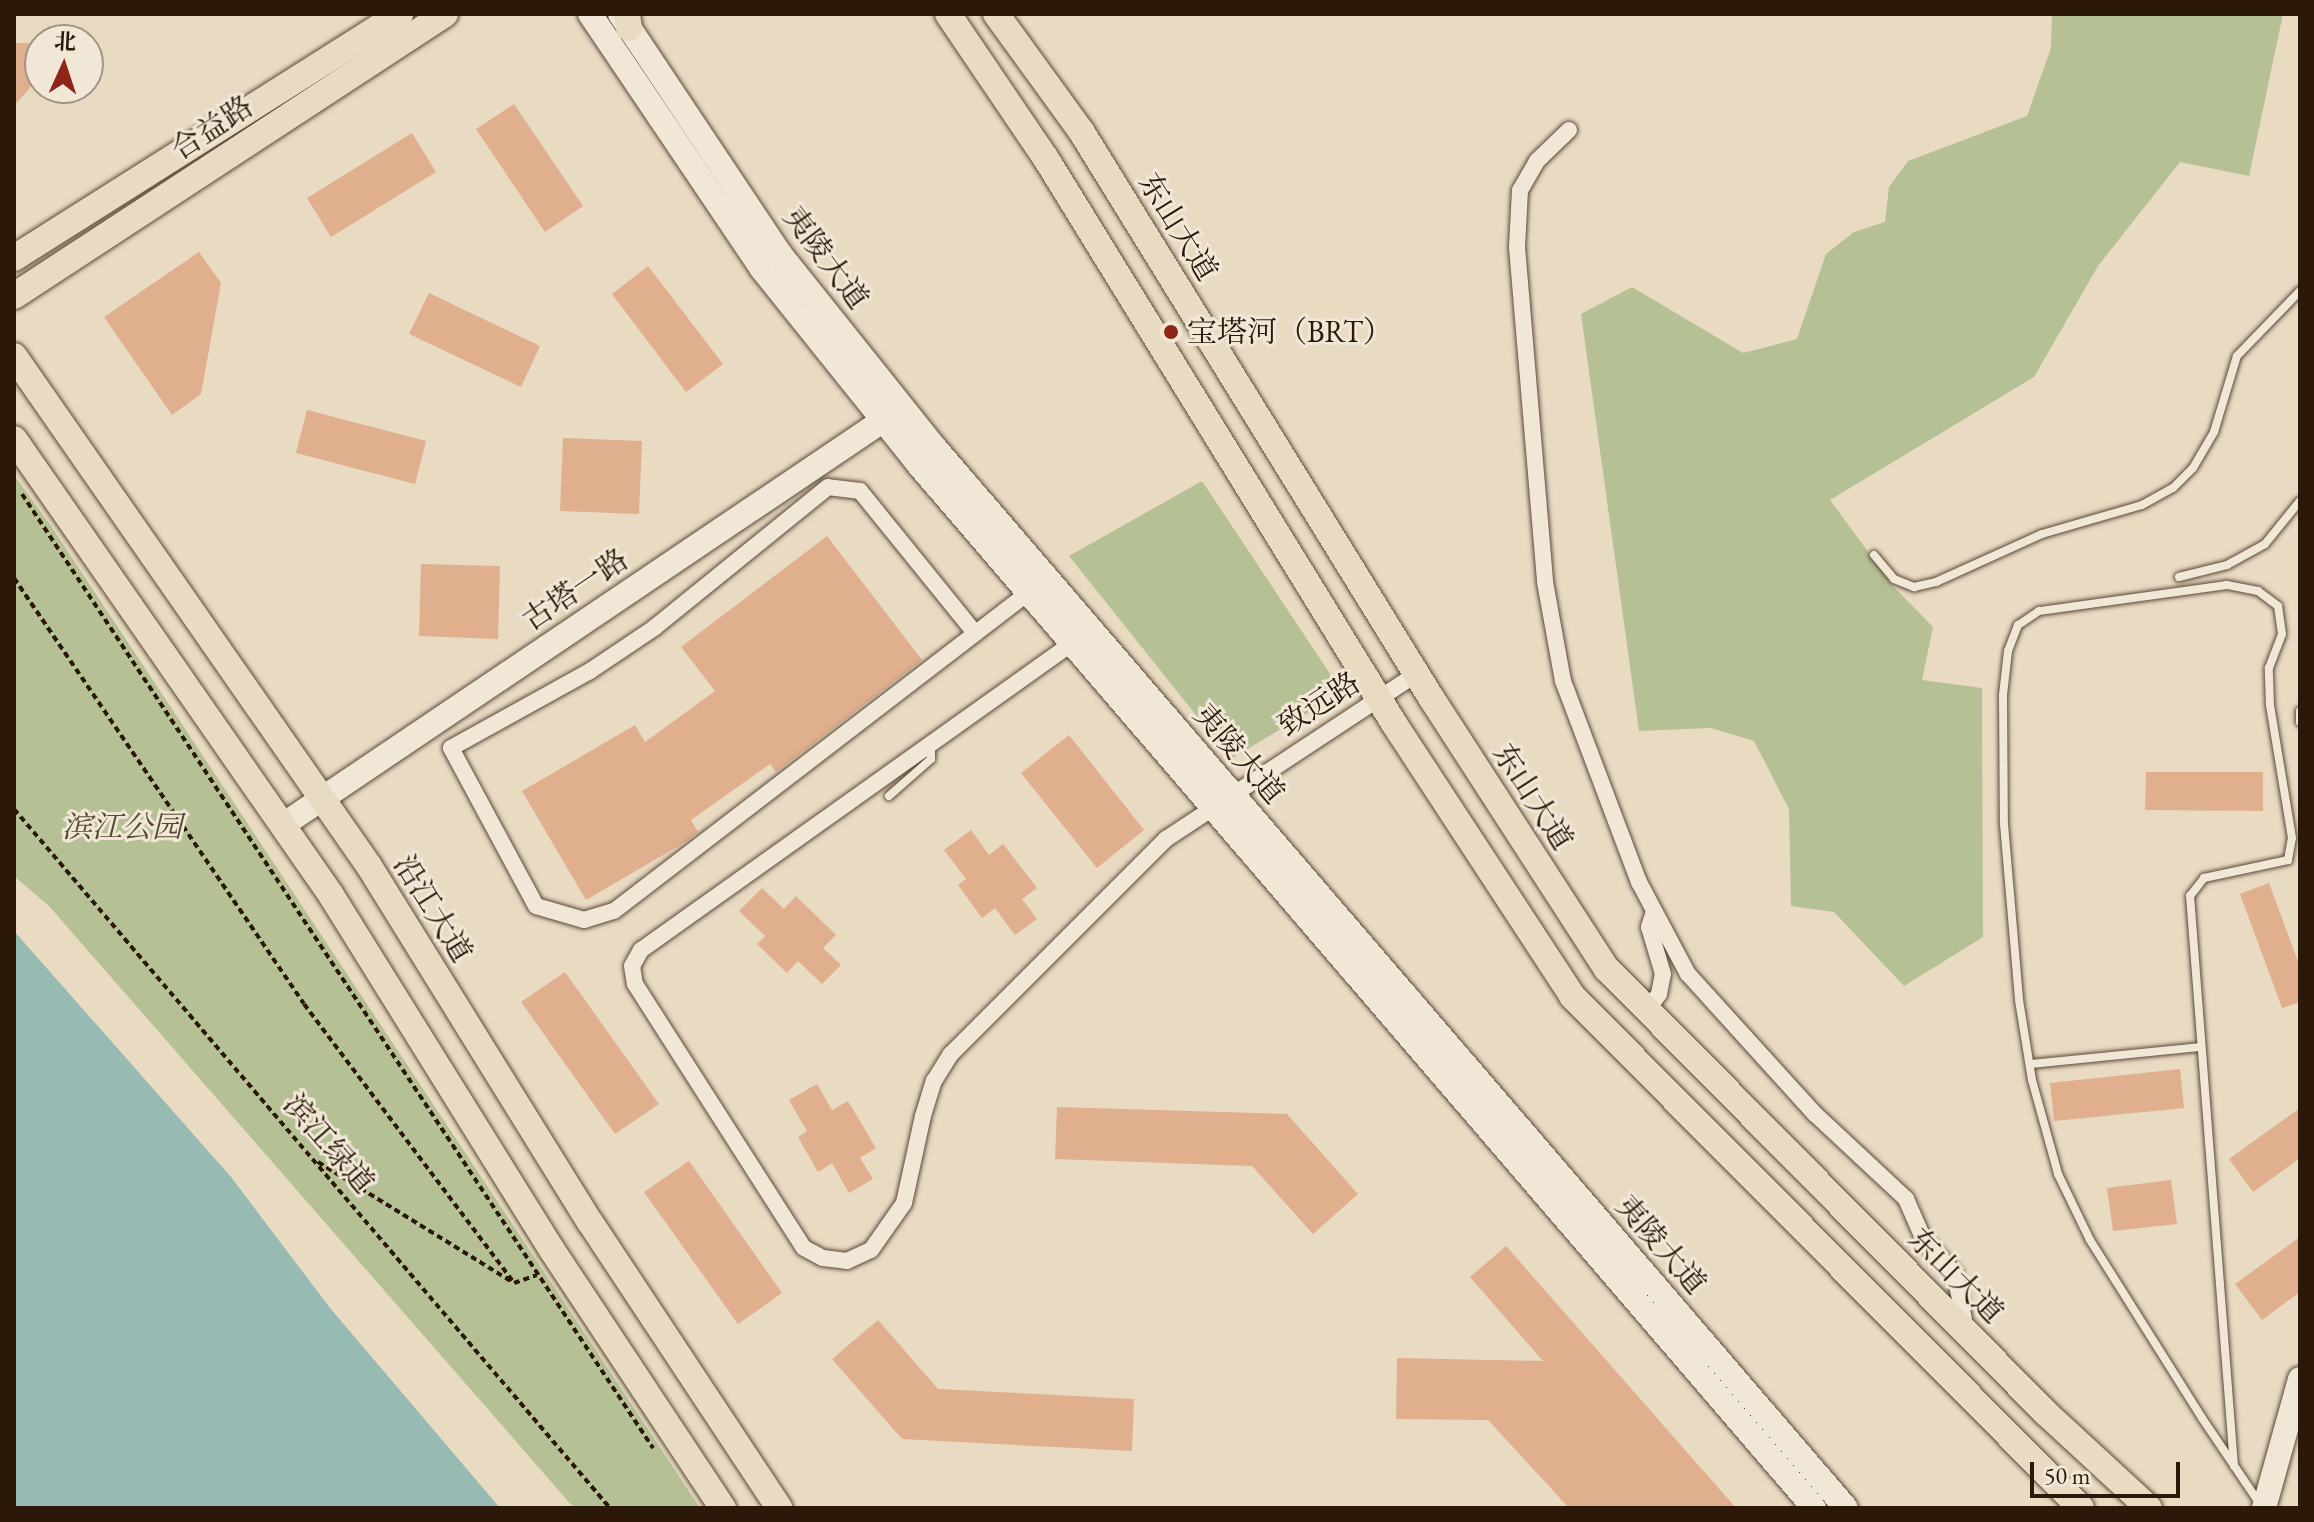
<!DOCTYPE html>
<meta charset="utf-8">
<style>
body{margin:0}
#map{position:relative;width:2314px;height:1522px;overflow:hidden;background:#e9dac2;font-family:"EB Garamond","Noto Serif SC",serif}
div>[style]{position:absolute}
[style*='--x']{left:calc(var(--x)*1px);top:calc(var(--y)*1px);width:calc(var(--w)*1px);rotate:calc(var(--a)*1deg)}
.green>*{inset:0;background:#b5c094}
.water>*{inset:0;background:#97bbb2}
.building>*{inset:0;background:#dfaf8e}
.path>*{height:4px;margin-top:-2px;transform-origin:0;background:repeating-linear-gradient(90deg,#2b1809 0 6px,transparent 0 10px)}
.roads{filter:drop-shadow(0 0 2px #5a4837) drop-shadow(0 0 2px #5a4837)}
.lane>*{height:8px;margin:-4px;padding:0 4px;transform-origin:4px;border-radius:4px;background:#f1e7d7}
.street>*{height:16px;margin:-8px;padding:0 8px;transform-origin:8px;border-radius:8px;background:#f1e7d7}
.secondary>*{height:24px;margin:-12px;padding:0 12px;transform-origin:12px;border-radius:12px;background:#f1e7d7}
.primary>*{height:26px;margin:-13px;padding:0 13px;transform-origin:13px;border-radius:13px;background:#e9dac2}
.dots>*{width:22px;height:22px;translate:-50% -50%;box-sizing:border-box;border:4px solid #f1e7d7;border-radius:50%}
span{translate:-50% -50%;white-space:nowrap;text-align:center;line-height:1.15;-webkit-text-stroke:6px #f1e7d7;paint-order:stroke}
.street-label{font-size:30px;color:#2b1809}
.poi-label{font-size:30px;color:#2b1809}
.left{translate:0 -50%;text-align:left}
.park-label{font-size:30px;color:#544a33;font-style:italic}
.frame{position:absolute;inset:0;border:16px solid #2b1809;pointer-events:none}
.north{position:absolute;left:24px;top:24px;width:80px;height:80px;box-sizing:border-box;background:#f1e7d7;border:2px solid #a29485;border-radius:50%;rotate:3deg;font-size:22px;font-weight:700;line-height:32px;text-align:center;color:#2b1809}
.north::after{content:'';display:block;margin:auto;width:28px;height:36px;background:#8f2418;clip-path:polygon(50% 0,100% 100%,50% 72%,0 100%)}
.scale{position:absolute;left:2030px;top:1462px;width:150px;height:36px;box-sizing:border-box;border:4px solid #2b1809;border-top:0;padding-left:10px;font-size:24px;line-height:28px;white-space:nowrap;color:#2b1809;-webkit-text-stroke:6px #f1e7d7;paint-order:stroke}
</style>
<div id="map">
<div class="green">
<i style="clip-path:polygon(2052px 14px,2283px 14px,2249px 176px,2180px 162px,2098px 266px,2034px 377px,1830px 500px,1894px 587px,1933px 627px,1922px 680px,1982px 688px,1983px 937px,1904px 986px,1834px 912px,1791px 906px,1789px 809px,1754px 741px,1711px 728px,1639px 731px,1581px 314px,1632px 287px,1743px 353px,1797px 339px,1826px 254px,1854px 232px,1885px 222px,1889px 187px,1908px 161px,2027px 116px,2051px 48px)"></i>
<i style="clip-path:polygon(14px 475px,51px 526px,700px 1508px,574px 1508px,49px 906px,14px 876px)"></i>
<i style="clip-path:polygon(1202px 481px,1342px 692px,1231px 759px,1069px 556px)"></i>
</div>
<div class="water">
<i style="clip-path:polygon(14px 931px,231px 1177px,330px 1308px,500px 1508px,14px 1508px)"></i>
</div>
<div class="building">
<i style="clip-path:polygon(14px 43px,40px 43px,40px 76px,14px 106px)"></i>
<i style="clip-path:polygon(514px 104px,583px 206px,545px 232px,476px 129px)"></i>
<i style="clip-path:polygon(412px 133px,436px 172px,331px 237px,307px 198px)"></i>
<i style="clip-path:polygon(199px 252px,221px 283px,201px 394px,172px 415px,104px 317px)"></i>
<i style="clip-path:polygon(648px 266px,723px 364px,686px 392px,612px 294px)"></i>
<i style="clip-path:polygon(429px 293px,540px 346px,521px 387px,409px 334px)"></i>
<i style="clip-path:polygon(307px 410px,426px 441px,415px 484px,296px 453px)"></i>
<i style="clip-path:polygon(563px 438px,642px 441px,639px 514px,560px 511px)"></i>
<i style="clip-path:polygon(827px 536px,922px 660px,776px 772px,770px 764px,691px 820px,698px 832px,687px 841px,586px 900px,522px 791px,635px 725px,645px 742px,715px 691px,681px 647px)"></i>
<i style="clip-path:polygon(421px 564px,500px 566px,498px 639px,419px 636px)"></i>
<i style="clip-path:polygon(1069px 735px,1144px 830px,1097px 868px,1021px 773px)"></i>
<i style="clip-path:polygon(2146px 772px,2263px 772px,2263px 811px,2145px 810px)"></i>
<i style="clip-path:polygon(971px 830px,989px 855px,1003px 844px,1037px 888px,1022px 899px,1037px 919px,1015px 935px,995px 908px,982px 918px,958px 885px,966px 879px,944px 850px)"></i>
<i style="clip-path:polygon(2269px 883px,2300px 967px,2300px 1002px,2282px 1008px,2240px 894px)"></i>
<i style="clip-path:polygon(762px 888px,784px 909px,796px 896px,836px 935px,823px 948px,841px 965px,822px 984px,798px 961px,787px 973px,757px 944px,765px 936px,739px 911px)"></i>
<i style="clip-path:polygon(565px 972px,659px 1104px,615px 1134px,521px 1002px)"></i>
<i style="clip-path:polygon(2180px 1069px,2184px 1108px,2054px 1121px,2050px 1083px)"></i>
<i style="clip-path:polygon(817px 1084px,832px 1110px,848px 1101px,876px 1148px,860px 1158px,873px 1179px,849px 1193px,832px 1163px,818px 1172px,798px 1137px,807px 1131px,789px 1100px)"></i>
<i style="clip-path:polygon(1057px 1107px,1287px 1114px,1358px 1194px,1313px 1234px,1252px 1166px,1055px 1159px)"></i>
<i style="clip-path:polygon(2300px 1108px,2300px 1158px,2253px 1192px,2229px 1159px)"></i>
<i style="clip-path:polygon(689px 1161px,782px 1293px,738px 1324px,644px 1192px)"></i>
<i style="clip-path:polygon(2171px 1180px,2177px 1224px,2113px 1231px,2107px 1188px)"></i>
<i style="clip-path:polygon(2300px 1237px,2300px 1292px,2262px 1320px,2235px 1284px)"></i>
<i style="clip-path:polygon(1506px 1246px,1736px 1508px,1569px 1508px,1488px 1420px,1396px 1419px,1397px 1358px,1543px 1361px,1470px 1277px)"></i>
<i style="clip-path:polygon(878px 1320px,938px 1389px,1134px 1399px,1132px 1451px,902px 1439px,832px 1359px)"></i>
</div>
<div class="path">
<i style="--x:22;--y:494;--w:1144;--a:56.52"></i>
<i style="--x:14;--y:578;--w:515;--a:55.75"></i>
<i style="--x:304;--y:1004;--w:349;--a:53"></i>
<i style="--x:514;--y:1283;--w:24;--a:-19"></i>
<i style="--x:14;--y:809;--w:919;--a:49.55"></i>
<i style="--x:318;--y:1162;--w:228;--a:31.7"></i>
</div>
<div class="roads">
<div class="lane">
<i style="--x:1874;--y:555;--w:31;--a:50"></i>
<i style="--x:1894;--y:579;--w:22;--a:22"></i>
<i style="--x:1914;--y:587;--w:23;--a:-13"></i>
<i style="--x:1936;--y:582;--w:116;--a:-24.4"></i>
<i style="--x:2042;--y:534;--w:104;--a:-16.2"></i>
<i style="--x:2142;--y:505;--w:35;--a:-29"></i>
<i style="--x:2173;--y:488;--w:28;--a:-45"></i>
<i style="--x:2193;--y:468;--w:42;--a:-59.7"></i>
<i style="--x:2214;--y:432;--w:79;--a:-73.2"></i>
<i style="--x:2237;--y:356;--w:91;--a:-45.9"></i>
<i style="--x:2179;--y:577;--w:49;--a:-14"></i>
<i style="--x:2227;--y:565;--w:43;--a:-28.9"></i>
<i style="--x:2265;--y:544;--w:55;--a:-50.9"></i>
<i style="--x:2300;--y:711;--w:11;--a:90"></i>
<i style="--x:889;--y:796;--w:56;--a:-41.4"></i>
<i style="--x:931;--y:759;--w:14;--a:-90"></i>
<i style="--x:2030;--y:1064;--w:171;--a:-5.7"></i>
<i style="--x:2234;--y:1466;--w:572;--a:-94.41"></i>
<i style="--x:2190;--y:896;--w:23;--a:-52"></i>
<i style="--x:2204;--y:878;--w:86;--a:-12.1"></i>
<i style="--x:2288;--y:860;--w:22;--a:-80"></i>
<i style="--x:2292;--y:838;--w:135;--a:-99.4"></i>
<i style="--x:2270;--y:705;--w:37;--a:-92"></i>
<i style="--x:2269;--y:668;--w:36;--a:-69"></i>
<i style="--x:2282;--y:634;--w:28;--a:-98"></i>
<i style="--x:2278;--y:606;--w:25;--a:-143"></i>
<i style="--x:2258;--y:591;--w:32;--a:-169"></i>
<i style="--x:2227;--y:585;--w:190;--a:172.1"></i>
<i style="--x:2039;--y:611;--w:25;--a:146"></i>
<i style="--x:2018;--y:625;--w:28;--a:111"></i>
<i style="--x:2008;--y:651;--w:44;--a:96.5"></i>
<i style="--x:2003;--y:695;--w:129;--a:89.6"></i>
<i style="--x:2004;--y:824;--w:177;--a:85.1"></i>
<i style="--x:2019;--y:1000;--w:81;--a:80.8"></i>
<i style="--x:2032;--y:1080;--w:98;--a:74.5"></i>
<i style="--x:2058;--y:1174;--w:73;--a:64.1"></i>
<i style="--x:2090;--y:1240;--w:210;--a:57.8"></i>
<i style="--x:2202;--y:1418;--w:104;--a:56"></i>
</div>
<div class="street">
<i style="--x:1569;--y:130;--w:45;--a:135.9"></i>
<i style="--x:1537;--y:161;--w:34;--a:120"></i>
<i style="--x:1520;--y:190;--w:57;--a:93"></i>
<i style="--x:1517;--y:247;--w:336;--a:85.2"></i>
<i style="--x:1545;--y:582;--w:101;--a:79.7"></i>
<i style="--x:1563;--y:681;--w:215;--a:69.3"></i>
<i style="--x:1639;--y:882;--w:104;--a:62"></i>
<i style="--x:1688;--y:974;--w:189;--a:47.8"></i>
<i style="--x:1815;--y:1114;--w:125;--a:43"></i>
<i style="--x:1906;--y:1199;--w:45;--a:66.3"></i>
<i style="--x:1924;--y:1240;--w:46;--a:47.6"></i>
<i style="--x:1955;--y:1274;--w:57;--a:78.9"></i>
<i style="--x:975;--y:633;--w:183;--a:-129"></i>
<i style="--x:860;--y:491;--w:32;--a:-173"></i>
<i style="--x:828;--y:487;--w:224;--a:141"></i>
<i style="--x:654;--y:628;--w:77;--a:146.1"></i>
<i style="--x:590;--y:671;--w:159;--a:151"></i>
<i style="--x:451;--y:748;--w:179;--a:61.7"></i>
<i style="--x:536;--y:906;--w:50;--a:16.3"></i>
<i style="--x:584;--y:920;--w:31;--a:-17"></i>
<i style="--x:614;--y:911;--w:522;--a:-37.53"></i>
<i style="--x:1071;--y:644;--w:528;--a:144.56"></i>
<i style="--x:641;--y:950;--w:18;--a:119"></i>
<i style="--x:632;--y:966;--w:18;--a:81"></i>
<i style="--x:635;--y:984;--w:313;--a:57.4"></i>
<i style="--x:804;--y:1248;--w:21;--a:28"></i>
<i style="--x:823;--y:1258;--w:24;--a:7"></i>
<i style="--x:847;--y:1261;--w:26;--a:-25"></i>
<i style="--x:871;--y:1250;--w:57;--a:-54.9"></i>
<i style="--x:904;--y:1203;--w:89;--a:-77.7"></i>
<i style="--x:923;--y:1116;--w:37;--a:-73"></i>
<i style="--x:934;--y:1081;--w:32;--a:-58"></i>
<i style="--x:951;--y:1054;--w:304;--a:-45"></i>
<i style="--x:1166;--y:839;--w:300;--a:-33.4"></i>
<i style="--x:1647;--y:1010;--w:20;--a:-53"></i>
<i style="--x:1659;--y:994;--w:20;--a:-79"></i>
<i style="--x:1663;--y:974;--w:49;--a:-106.6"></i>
<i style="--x:1649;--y:927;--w:16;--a:-72"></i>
</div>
<div class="secondary">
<i style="--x:590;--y:14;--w:308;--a:56"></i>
<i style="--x:762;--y:269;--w:250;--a:51.3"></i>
<i style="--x:918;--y:464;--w:1376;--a:49.36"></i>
<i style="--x:620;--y:14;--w:290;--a:56.3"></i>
<i style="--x:781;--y:255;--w:248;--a:51.4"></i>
<i style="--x:936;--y:449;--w:1396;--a:49.33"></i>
<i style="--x:283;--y:825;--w:737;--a:-33.99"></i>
<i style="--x:2264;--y:1508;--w:134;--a:-74.4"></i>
</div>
<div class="primary">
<i style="--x:627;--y:14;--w:14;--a:82"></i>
<i style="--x:948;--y:14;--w:173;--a:55.9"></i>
<i style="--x:1045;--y:157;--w:667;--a:58.36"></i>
<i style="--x:1395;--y:725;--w:324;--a:56.8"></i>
<i style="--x:1572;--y:996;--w:722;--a:45.17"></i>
<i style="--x:996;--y:14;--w:145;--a:54"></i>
<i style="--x:1081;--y:131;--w:668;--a:58.29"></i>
<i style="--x:1432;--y:699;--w:322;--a:57.1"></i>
<i style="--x:1607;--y:969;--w:624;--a:45.32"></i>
<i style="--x:2046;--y:1413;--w:140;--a:42.7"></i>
<i style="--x:14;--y:258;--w:457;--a:-32.3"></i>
<i style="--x:14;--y:296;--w:515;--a:-33.2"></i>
<i style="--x:14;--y:356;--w:621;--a:55.16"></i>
<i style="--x:369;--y:866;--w:419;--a:58.2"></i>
<i style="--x:590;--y:1222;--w:343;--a:56.5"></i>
<i style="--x:14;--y:439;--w:555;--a:55.19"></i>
<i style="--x:331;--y:895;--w:418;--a:58.1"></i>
<i style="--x:552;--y:1250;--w:310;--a:56.5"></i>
</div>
</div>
<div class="dots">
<i style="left:1171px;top:332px;background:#8f2418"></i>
</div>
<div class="street-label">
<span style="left:212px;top:128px;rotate:-33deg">合益路</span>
<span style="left:1178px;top:227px;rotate:58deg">东山大道</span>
<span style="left:826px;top:258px;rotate:53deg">夷陵大道</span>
<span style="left:575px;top:590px;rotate:-34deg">古塔一路</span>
<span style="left:1319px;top:704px;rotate:-33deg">致远路</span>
<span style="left:1239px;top:754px;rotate:49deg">夷陵大道</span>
<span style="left:1533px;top:797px;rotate:57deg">东山大道</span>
<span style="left:433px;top:909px;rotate:58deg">沿江大道</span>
<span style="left:329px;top:1144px;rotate:49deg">滨江绿道</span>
<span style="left:1661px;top:1245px;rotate:49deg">夷陵大道</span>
<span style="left:1956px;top:1276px;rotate:45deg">东山大道</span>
</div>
<div class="poi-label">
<span class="left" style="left:1187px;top:332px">宝塔河（BRT）</span>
</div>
<div class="park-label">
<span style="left:122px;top:827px">滨江公园</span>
</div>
<div class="frame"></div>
<div class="north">北</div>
<div class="scale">50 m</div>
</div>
